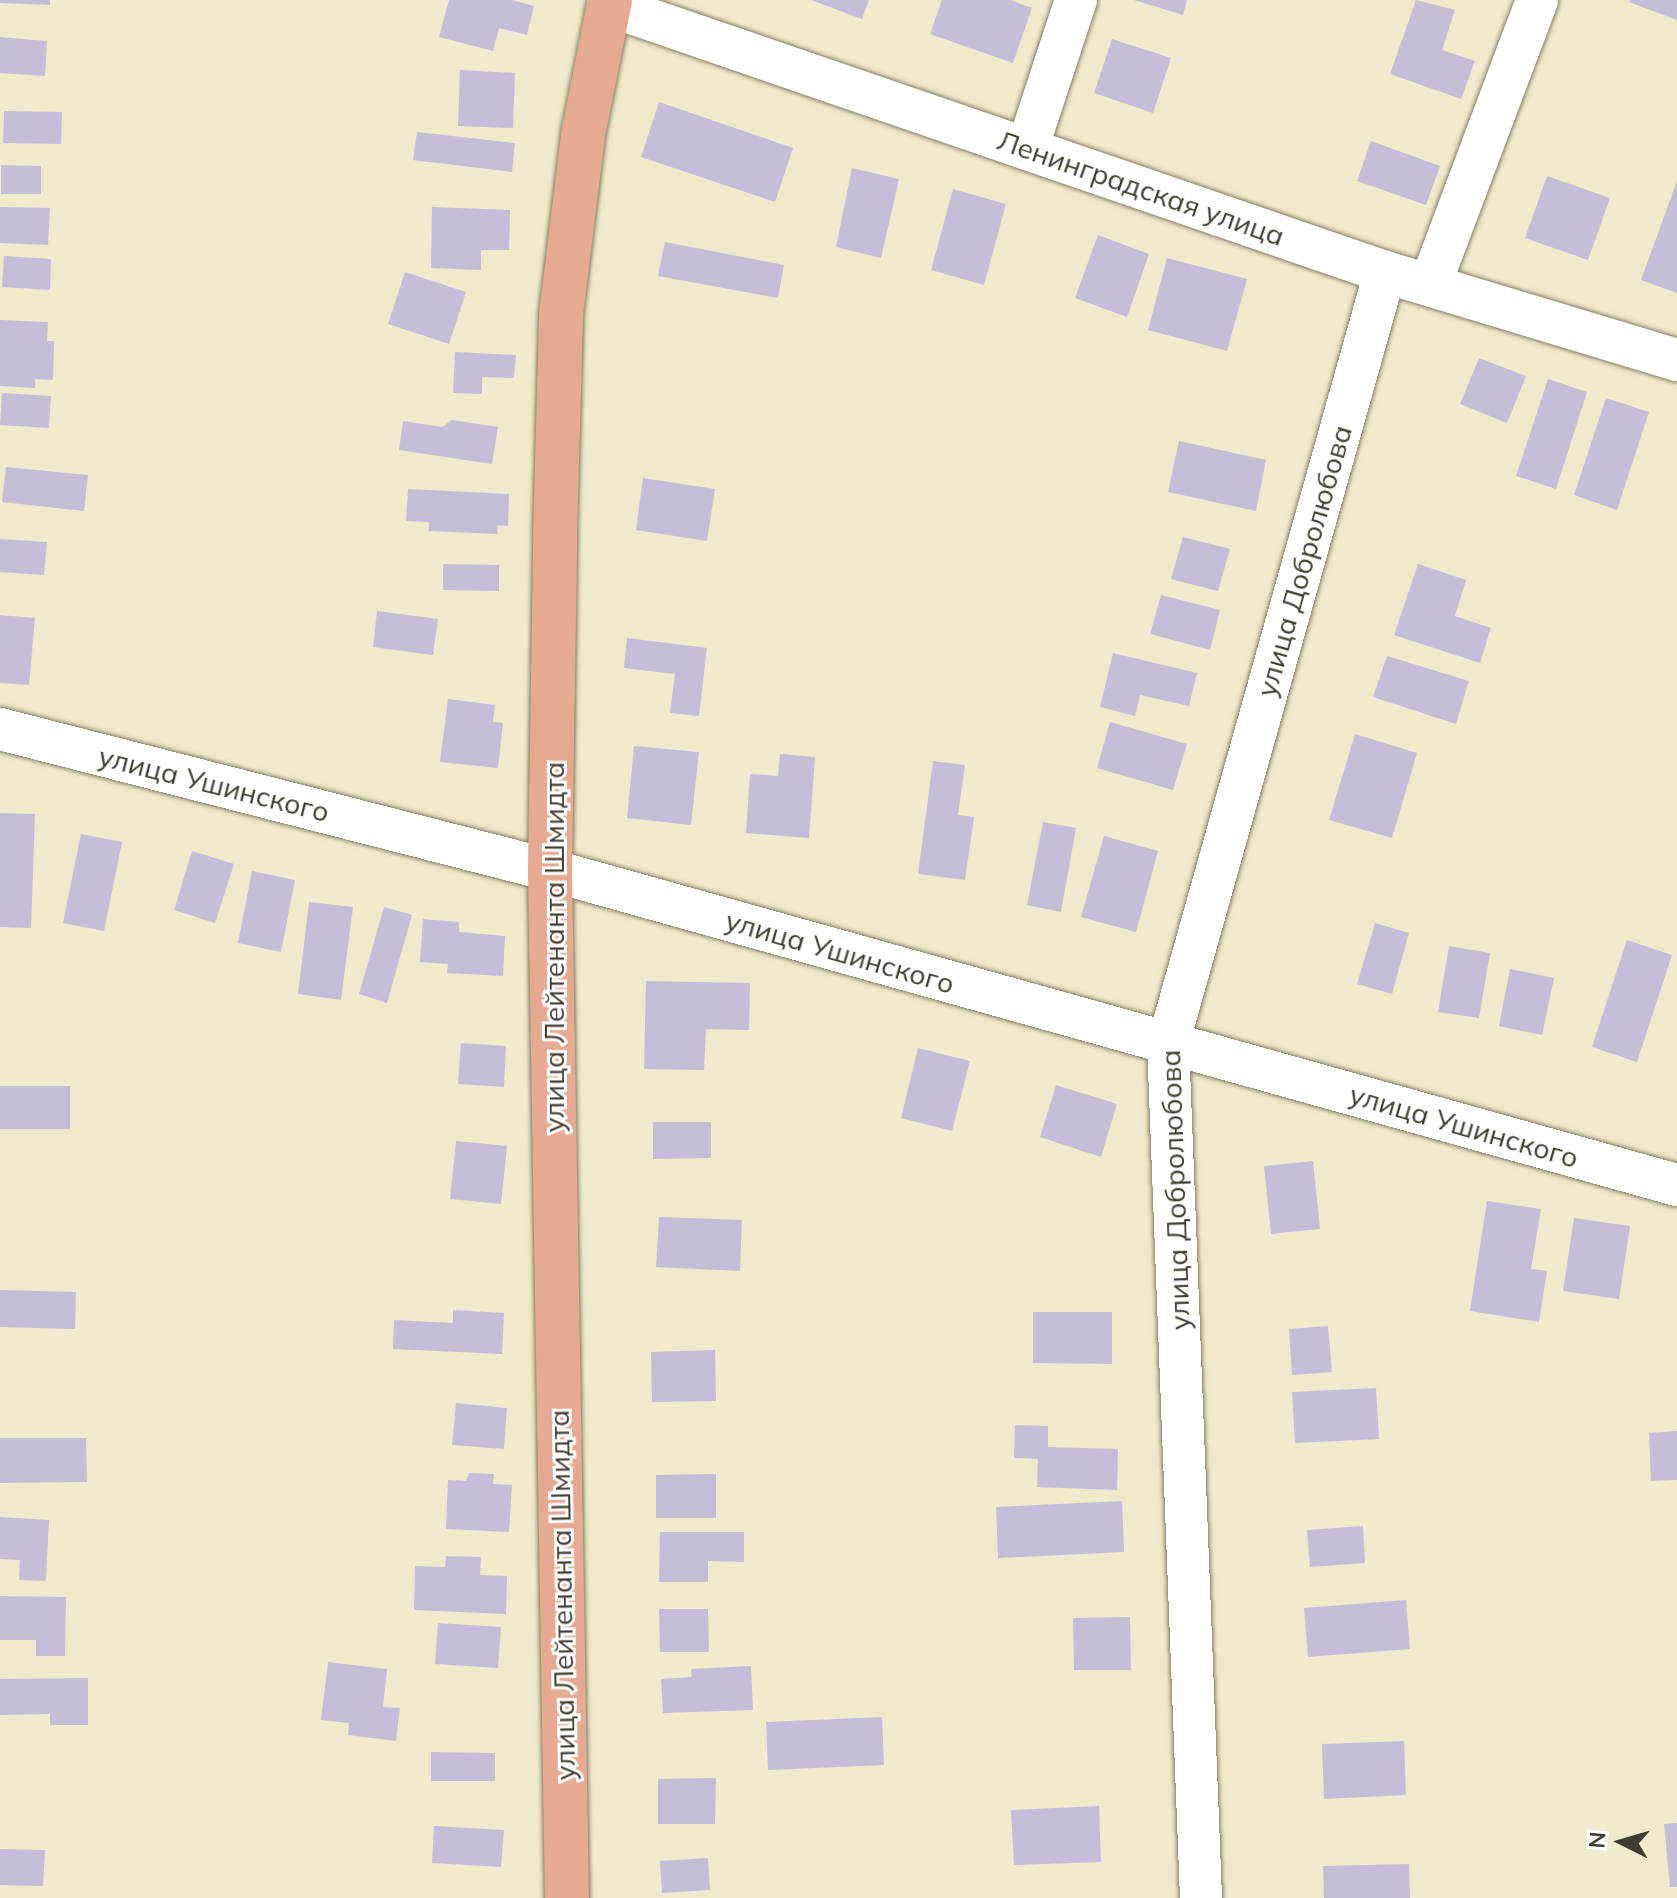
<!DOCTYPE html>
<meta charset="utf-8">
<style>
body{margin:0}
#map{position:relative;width:1677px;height:1898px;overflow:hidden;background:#efeacb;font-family:Mulish,sans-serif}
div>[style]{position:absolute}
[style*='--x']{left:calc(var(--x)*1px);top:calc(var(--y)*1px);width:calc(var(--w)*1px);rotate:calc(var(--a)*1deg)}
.building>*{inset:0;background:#c5bcd8}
.roads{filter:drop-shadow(0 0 2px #857f63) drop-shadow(0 0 2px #857f63)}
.minor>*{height:42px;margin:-21px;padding:0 21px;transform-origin:21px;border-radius:21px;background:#fff}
.major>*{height:44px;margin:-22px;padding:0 22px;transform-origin:22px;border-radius:22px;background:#e6a992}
span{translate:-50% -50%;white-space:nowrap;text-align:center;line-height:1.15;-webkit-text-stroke:6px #fff;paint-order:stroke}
.street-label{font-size:28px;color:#3f3c30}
.north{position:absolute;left:1581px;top:1802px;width:80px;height:80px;-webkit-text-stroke:6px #fff;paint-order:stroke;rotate:275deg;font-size:22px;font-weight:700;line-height:32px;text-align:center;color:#3f3c30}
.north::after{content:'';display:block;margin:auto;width:28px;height:36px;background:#3f3c30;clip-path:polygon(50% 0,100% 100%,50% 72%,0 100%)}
</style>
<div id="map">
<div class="building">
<i style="clip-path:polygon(0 0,50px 0,50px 5px,0 3px)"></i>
<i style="clip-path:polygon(449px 0,512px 0,534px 6px,527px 35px,499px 28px,493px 51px,439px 37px)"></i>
<i style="clip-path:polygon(811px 0,869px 0,862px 19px)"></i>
<i style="clip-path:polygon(942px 0,1010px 0,1032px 8px,1013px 63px,930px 34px)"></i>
<i style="clip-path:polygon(1134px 0,1187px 0,1183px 15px)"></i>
<i style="clip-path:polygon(1416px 0,1455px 10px,1442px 50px,1475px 61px,1461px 99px,1390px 74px)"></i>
<i style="clip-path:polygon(1630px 0,1677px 0,1677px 20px,1629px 2px)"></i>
<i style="clip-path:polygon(0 37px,47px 41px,45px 76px,0 73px)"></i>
<i style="clip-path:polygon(1112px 39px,1171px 58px,1153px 113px,1094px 93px)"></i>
<i style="clip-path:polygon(460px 70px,515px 73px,513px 128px,458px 126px)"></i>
<i style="clip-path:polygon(659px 102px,793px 148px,775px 202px,641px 157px)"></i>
<i style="clip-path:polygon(4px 111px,62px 112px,61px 144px,3px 143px)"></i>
<i style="clip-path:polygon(417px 132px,515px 143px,512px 172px,413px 160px)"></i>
<i style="clip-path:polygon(1371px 141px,1440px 166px,1426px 205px,1357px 181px)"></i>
<i style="clip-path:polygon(1px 165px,41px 166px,41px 194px,1px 194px)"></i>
<i style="clip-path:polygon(852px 168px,899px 179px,881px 258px,836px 247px)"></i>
<i style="clip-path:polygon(1547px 176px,1610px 198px,1588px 260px,1525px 238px)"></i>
<i style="clip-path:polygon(1677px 181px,1677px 293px,1641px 280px)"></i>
<i style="clip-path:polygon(953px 189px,1006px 204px,984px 285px,931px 270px)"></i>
<i style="clip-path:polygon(0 207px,50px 208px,48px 245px,0 243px)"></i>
<i style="clip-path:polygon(432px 207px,510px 210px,509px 250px,481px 250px,481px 270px,431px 268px)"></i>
<i style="clip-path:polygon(1098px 235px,1149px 254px,1127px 317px,1075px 298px)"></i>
<i style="clip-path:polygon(665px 242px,784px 265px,778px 298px,658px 276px)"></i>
<i style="clip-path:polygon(4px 256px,51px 259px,50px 290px,2px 287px)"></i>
<i style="clip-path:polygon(1167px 258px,1247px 279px,1227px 351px,1148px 330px)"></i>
<i style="clip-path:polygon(405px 272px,466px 292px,449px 344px,388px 324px)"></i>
<i style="clip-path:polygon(0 320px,48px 322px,47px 341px,54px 341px,53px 380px,35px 379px,35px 388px,0 386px)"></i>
<i style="clip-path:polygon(455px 352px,516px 355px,514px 378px,482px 377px,482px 394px,453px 393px)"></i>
<i style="clip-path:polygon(1479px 358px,1526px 376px,1507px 423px,1460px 404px)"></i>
<i style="clip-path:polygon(1548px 379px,1587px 392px,1556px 489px,1516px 476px)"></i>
<i style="clip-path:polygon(2px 393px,51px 396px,49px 428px,0 425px)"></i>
<i style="clip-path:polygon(1606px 398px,1649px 412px,1617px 510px,1574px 495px)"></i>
<i style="clip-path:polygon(452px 420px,498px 427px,492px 464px,399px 450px,403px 421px,442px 427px)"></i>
<i style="clip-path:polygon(1179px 441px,1266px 460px,1256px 511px,1168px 492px)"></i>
<i style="clip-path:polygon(6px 467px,88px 475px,84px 511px,2px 502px)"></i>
<i style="clip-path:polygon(643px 478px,715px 489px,707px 541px,636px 530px)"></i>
<i style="clip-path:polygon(408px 489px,509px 494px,508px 526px,498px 525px,497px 534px,429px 531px,429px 522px,406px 521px)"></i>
<i style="clip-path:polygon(1183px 537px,1230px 549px,1218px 591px,1171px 579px)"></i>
<i style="clip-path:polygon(0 539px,47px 542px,44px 575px,0 572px)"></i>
<i style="clip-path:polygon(443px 564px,499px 565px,499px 591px,443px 590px)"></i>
<i style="clip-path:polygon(1418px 564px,1466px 580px,1455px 616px,1491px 628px,1480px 663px,1394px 635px)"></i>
<i style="clip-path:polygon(1161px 595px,1220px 610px,1210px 650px,1150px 634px)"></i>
<i style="clip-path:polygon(377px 611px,438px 619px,433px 655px,373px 647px)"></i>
<i style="clip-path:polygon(0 615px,35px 618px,29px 685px,0 683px)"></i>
<i style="clip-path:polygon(627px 638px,707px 648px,699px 716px,670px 713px,675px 674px,624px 668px)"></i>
<i style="clip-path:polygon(1113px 653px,1197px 673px,1189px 706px,1140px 695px,1135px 716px,1100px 707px)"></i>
<i style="clip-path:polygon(1387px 656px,1469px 681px,1456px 724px,1373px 697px)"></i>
<i style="clip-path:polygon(448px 699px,495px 705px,493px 722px,503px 723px,498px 768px,440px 762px)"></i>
<i style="clip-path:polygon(1110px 722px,1187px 744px,1173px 790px,1097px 768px)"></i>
<i style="clip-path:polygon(1355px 734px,1417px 753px,1392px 838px,1329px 820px)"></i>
<i style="clip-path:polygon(634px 746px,699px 752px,691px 825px,627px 818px)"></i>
<i style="clip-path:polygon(780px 754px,815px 757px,809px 838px,746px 833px,750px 774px,778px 776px)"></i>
<i style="clip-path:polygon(933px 761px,965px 765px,958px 815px,974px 817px,965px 880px,918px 874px)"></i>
<i style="clip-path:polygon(0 813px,35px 814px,31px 928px,0 927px)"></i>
<i style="clip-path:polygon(1043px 822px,1076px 828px,1061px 912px,1027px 905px)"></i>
<i style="clip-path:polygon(81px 834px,122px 842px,104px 931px,63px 923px)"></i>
<i style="clip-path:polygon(1104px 836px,1158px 851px,1136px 932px,1081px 917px)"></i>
<i style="clip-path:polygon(192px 851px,234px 864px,215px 923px,174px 910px)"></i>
<i style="clip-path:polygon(252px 871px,295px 880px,281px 952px,238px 943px)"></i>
<i style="clip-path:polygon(309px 902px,353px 907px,341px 1000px,298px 994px)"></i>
<i style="clip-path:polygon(384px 907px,412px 915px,387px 1003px,359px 994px)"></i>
<i style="clip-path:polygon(423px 919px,459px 922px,459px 932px,505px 936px,503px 976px,447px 973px,448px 964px,420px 962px)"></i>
<i style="clip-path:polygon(1375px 923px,1409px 933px,1392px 994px,1357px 984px)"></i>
<i style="clip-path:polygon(1627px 940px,1672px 955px,1637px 1062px,1592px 1047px)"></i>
<i style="clip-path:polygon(1449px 946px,1490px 953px,1479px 1018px,1438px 1012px)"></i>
<i style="clip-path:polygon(1510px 969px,1554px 978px,1542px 1035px,1499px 1026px)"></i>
<i style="clip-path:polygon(646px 981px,750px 983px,749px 1030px,706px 1029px,704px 1070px,644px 1069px)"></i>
<i style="clip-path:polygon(461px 1043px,506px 1046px,504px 1087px,458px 1084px)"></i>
<i style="clip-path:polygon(918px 1048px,970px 1061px,952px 1131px,901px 1118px)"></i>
<i style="clip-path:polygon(1056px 1085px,1117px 1104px,1101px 1157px,1040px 1137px)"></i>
<i style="clip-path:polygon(0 1086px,70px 1086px,70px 1129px,0 1129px)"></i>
<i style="clip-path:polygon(653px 1122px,711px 1122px,711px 1158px,653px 1159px)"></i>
<i style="clip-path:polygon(456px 1141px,507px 1146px,501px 1204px,450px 1199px)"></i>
<i style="clip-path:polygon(1313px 1161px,1320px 1229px,1271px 1234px,1264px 1166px)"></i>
<i style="clip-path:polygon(1487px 1201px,1541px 1209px,1531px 1269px,1547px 1271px,1539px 1322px,1470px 1311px)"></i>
<i style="clip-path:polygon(659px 1217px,742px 1220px,740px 1271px,656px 1267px)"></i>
<i style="clip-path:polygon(1574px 1218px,1630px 1226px,1619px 1299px,1563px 1291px)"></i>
<i style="clip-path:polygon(0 1290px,76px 1292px,75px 1329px,0 1327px)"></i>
<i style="clip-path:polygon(453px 1310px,504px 1313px,502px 1354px,393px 1349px,394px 1320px,453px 1323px)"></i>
<i style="clip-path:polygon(1033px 1312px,1112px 1312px,1112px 1364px,1033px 1363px)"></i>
<i style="clip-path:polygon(1328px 1326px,1332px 1372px,1292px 1375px,1289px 1329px)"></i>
<i style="clip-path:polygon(715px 1350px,716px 1401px,652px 1402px,651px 1352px)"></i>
<i style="clip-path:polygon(1376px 1388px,1379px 1439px,1295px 1443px,1292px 1392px)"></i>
<i style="clip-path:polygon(456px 1403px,507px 1408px,504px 1449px,452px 1445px)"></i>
<i style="clip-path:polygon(1015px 1425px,1048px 1426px,1048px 1447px,1118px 1449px,1117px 1490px,1037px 1487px,1038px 1459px,1014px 1458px)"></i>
<i style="clip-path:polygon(1677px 1431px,1677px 1480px,1651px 1481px,1649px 1433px)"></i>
<i style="clip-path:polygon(0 1438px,86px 1438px,87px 1482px,0 1483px)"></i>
<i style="clip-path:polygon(469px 1473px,494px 1474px,493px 1484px,512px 1485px,509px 1532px,446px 1529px,448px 1480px,466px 1481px)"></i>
<i style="clip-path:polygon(716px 1474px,716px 1518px,656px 1518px,656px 1475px)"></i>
<i style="clip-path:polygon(1122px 1501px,1124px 1552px,998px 1558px,996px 1507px)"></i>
<i style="clip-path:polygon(0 1517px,49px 1520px,46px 1581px,19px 1580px,20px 1560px,0 1559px)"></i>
<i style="clip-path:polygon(1363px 1526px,1365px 1563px,1310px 1567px,1307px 1530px)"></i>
<i style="clip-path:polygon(660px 1532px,744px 1532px,744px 1562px,708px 1561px,708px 1582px,659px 1582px)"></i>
<i style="clip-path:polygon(446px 1556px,481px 1557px,480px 1575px,507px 1576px,506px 1614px,414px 1610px,415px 1566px,445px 1567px)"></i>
<i style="clip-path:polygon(0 1596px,66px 1597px,65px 1656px,36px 1656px,36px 1640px,0 1640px)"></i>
<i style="clip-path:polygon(1406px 1600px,1410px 1649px,1308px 1657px,1304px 1608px)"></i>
<i style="clip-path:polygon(659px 1609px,708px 1609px,709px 1652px,660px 1652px)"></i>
<i style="clip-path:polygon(1130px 1617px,1131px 1670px,1074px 1670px,1073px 1618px)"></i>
<i style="clip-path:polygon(438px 1623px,501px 1627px,498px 1668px,435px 1664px)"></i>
<i style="clip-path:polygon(328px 1662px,387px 1669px,383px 1707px,400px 1708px,396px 1741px,348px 1735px,349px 1723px,321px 1720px)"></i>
<i style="clip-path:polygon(751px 1666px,753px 1710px,663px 1713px,661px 1679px,692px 1677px,691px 1669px)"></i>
<i style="clip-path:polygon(88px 1678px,88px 1725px,50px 1725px,50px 1714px,0 1715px,0 1679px)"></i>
<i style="clip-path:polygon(882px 1717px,884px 1765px,768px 1770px,766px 1722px)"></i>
<i style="clip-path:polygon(1404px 1741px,1406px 1795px,1324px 1799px,1322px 1744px)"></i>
<i style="clip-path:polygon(431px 1752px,495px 1753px,495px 1781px,431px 1781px)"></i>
<i style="clip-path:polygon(716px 1778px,715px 1824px,658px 1824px,658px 1779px)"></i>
<i style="clip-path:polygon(1099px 1806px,1101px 1862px,1014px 1865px,1011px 1810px)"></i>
<i style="clip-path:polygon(1677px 1823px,1677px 1887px,1670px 1887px,1664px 1824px)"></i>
<i style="clip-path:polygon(434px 1826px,504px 1830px,501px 1867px,432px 1863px)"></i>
<i style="clip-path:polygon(0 1849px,45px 1850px,43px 1886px,0 1885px)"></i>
<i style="clip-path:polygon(708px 1858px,710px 1890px,662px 1893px,660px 1861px)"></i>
<i style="clip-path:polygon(1409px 1864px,1410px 1898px,1324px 1898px,1323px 1866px)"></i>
</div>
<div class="roads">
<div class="minor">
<i style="--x:608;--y:5;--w:822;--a:18.96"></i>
<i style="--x:1385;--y:272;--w:305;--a:16.8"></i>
<i style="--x:1027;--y:149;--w:157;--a:-71.8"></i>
<i style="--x:1430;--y:285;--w:304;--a:-69.4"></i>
<i style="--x:0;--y:729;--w:568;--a:14.38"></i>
<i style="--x:550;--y:870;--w:1170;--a:15.62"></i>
<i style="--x:1201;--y:1898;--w:855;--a:-92.21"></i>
<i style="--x:1168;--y:1044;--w:802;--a:-74.3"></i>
</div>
<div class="major">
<i style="--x:567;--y:1898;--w:1028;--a:-90.95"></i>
<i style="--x:550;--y:870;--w:335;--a:-89.1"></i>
<i style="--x:555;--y:535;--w:220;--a:-88.4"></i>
<i style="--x:561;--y:315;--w:181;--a:-83"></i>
<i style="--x:583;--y:135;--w:138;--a:-78.7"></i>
</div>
</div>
<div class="street-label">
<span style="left:1141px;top:188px;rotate:19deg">Ленинградская улица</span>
<span style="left:1304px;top:561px;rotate:-74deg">улица Добролюбова</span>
<span style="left:214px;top:784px;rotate:14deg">улица Ушинского</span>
<span style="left:554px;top:947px;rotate:-90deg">улица Лейтенанта Шмидта</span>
<span style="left:840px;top:952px;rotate:16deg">улица Ушинского</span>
<span style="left:1464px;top:1126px;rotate:16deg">улица Ушинского</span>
<span style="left:1175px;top:1190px;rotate:-92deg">улица Добролюбова</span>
<span style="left:562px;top:1595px;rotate:-91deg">улица Лейтенанта Шмидта</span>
</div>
<div class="north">N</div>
</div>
